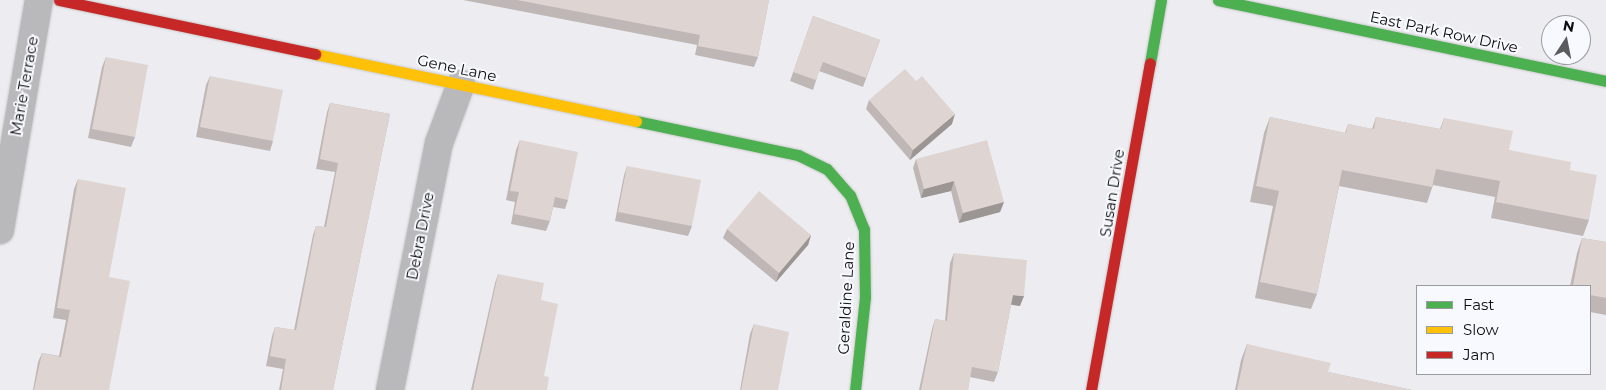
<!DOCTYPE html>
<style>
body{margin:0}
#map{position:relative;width:1606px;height:390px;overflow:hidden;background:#ededf1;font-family:Montserrat,sans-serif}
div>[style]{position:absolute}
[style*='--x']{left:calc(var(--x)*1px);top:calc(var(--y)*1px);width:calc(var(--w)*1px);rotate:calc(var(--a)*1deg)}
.roads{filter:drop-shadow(0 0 1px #cacacc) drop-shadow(0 0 1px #cacacc)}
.street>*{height:28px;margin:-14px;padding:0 14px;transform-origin:14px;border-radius:14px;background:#b9b8ba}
.fast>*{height:11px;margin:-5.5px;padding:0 5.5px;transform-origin:5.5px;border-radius:5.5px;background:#4caf50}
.slow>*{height:11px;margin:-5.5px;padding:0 5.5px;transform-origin:5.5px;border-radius:5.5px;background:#ffc107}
.jam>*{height:11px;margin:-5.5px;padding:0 5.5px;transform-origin:5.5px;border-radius:5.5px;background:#c62828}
.wall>*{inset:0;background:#bfb7b5}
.shaded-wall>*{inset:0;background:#9b9593}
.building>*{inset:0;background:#ded5d2}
span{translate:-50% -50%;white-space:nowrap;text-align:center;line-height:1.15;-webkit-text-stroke:4px #f8f9ff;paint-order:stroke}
.street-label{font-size:15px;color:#0c0d0f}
.legend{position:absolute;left:1416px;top:285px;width:175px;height:90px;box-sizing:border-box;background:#f8f9ff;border:1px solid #9a9b9f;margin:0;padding:6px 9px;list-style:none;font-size:15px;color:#0c0d0f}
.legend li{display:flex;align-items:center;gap:10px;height:25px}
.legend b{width:25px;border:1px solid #9a9b9f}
.north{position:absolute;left:1541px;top:15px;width:50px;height:50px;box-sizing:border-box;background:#f8f9ff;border:1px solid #9a9b9f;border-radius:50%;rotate:11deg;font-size:14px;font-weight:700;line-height:20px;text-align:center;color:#0c0d0f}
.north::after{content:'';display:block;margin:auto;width:18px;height:22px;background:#5b5b5e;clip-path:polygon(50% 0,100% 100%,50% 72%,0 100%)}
</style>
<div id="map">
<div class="roads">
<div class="street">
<i style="--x:0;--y:230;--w:233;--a:-80.4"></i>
<i style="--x:390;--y:390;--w:252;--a:-78.8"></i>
<i style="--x:439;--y:143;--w:63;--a:-69.6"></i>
</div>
<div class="fast">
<i style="--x:1218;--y:0;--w:396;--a:11.8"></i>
<i style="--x:1150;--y:63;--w:64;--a:-80.1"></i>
<i style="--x:636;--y:121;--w:166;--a:11.9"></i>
<i style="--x:798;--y:155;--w:32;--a:26"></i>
<i style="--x:827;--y:169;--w:35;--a:49"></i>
<i style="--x:850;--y:195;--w:37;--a:68"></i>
<i style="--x:864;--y:229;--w:68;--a:89.2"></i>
<i style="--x:865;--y:297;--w:94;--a:96.1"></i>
</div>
<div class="slow">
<i style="--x:315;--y:54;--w:328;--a:11.8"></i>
</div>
<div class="jam">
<i style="--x:59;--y:0;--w:262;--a:11.9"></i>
<i style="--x:1091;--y:390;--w:332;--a:-79.8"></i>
</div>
</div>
<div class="wall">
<i style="clip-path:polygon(463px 0,769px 0,758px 57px,754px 67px,695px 55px,697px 45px)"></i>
<i style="clip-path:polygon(813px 16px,880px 40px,863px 87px,819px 71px,813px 90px,790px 81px)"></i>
<i style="clip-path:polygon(106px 57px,135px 137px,131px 147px,88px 138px,102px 67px)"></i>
<i style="clip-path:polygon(210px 76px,273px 141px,270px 151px,196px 137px,206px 85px)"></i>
<i style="clip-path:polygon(869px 100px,952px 124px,910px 160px,866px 109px)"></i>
<i style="clip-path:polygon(330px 103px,390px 114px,333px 390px,279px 390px,283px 369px,266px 366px,272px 336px,275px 327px,294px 330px,313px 235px,316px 226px,324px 227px,335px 172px,316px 169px,327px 112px)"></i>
<i style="clip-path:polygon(1270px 117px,1345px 133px,1348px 124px,1372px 129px,1376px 117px,1440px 129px,1444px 118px,1509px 150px,1570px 170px,1589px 220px,1583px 236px,1491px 218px,1495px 197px,1433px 185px,1427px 203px,1339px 186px,1317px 294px,1311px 309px,1255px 298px,1273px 206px,1250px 202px,1264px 133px)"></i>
<i style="clip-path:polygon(520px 140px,568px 200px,565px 209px,553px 207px,550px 221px,546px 231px,511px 224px,515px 202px,506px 200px,516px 150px)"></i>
<i style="clip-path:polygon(916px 159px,1004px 202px,1000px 212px,959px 223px,951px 191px,921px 198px,913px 168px)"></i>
<i style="clip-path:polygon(627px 166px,692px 226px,688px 236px,615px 221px,624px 175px)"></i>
<i style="clip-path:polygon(78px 179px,109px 277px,109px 390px,33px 390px,38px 362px,42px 353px,59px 356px,66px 320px,53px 318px,74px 189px)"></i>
<i style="clip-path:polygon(727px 229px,811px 235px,808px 245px,776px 282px,723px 238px)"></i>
<i style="clip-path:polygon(1582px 238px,1606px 242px,1606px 315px,1590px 312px,1590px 286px,1570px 286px,1577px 253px)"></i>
<i style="clip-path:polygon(954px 253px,1020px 306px,1011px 305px,998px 372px,994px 382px,970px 377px,968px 390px,919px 390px,932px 329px,935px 319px,945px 321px,950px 263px)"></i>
<i style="clip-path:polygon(498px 274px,541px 300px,544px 376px,547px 390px,471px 390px,495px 283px)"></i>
<i style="clip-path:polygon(754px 324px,778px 390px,740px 390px,750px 334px)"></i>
<i style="clip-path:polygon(1247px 344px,1328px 372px,1412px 390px,1235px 390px,1241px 360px)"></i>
</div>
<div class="shaded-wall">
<i style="clip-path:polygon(955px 114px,952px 124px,910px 160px,913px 150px)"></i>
<i style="clip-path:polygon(954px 181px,951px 191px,921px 198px,924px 189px)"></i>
<i style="clip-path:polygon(1004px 202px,1000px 212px,959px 223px,963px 213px)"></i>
<i style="clip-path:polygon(811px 235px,808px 245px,776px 282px,779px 273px)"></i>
<i style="clip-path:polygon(1013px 295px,1024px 296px,1020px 306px,1009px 304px)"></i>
</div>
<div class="building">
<i style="clip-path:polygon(517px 0,769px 0,758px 57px,698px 46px,700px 35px)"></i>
<i style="clip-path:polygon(813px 16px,880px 40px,866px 78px,823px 62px,816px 80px,793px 72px)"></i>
<i style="clip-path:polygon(106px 57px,148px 65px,135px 137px,92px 129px)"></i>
<i style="clip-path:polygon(905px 69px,916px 81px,922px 76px,955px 114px,913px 150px,869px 100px)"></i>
<i style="clip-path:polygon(210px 76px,283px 90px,273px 141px,200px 127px)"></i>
<i style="clip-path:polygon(330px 103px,390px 114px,333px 390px,281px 390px,286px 359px,270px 356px,275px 327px,296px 330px,316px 226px,326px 227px,338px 163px,320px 159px)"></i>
<i style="clip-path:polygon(1270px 117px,1346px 133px,1348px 124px,1374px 129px,1376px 117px,1441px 129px,1444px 118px,1513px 131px,1509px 150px,1571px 162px,1570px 170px,1597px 175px,1589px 220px,1496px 202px,1500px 181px,1436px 169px,1432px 187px,1342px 170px,1317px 294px,1260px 282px,1279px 191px,1256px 186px)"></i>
<i style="clip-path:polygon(520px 140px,578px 152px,568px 200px,555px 197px,550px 221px,514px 214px,519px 192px,510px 191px)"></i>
<i style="clip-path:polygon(987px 140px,1004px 202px,963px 213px,954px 181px,924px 189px,916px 159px)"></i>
<i style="clip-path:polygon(627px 166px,701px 180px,692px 226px,618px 212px)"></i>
<i style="clip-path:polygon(78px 179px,126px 188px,109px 277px,130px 281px,109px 390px,34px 390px,42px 353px,61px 357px,70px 310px,57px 308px)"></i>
<i style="clip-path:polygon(759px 191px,811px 235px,779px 273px,727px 229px)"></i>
<i style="clip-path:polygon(1582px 238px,1606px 242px,1606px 298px,1590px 295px,1590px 286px,1573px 286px)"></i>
<i style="clip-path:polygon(954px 253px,1027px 260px,1024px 296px,1013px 295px,998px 372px,972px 367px,968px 390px,921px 390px,935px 319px,947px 321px)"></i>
<i style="clip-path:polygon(498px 274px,544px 283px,541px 300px,558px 304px,544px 376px,549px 377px,547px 390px,473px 390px)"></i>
<i style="clip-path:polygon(754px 324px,789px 332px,778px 390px,741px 390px)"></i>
<i style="clip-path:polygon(1247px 344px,1331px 363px,1328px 372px,1412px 390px,1237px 390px)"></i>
</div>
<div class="street-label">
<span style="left:1444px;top:32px;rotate:12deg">East Park Row Drive</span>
<span style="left:457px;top:68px;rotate:12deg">Gene Lane</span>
<span style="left:24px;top:86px;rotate:-80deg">Marie Terrace</span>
<span style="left:1112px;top:193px;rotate:-81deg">Susan Drive</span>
<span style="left:420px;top:236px;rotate:-79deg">Debra Drive</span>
<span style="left:846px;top:298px;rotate:-87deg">Geraldine Lane</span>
</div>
<ul class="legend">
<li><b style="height:6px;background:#4caf50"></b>Fast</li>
<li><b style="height:6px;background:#ffc107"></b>Slow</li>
<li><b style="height:6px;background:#c62828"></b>Jam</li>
</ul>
<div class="north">N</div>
</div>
